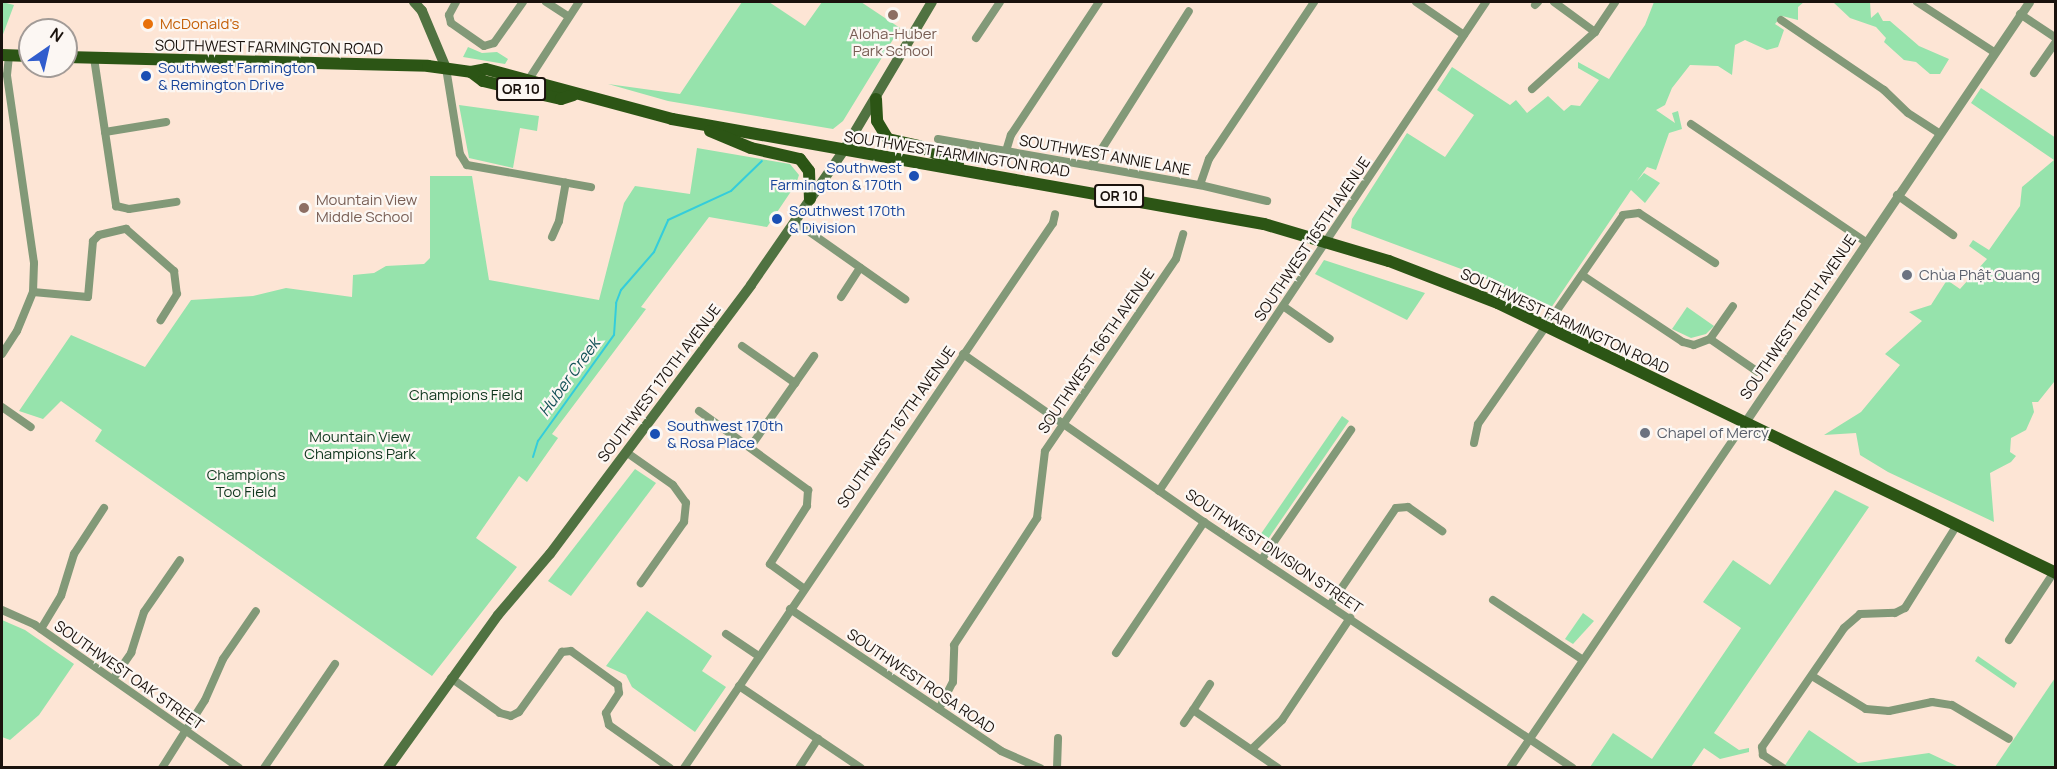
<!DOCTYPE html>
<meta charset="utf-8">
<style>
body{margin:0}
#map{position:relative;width:2057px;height:769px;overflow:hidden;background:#fde5d5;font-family:Manrope,sans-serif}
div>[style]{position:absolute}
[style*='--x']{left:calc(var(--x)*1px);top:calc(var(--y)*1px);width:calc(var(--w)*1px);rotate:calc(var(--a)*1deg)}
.green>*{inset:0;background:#96e3ac}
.stream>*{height:2px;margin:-1px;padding:0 1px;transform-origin:1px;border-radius:1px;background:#34cddb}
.minor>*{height:8px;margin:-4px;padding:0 4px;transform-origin:4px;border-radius:4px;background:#829978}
.tertiary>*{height:9px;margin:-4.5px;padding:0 4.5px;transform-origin:4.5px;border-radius:4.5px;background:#829978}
.secondary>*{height:10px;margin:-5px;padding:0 5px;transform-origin:5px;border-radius:5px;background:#507241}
.primary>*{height:12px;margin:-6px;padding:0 6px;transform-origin:6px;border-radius:6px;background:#2c5515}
.dots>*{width:16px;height:16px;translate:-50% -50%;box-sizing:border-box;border:3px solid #fcf7f3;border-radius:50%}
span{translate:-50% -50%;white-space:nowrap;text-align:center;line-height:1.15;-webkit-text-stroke:4.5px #fcf7f3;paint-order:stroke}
.shield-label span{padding:2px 4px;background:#fcf7f3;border:2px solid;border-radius:4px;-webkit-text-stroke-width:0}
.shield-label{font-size:14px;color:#1a120d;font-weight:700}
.food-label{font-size:15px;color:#c56008}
.left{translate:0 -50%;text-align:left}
.education-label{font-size:15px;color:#785e54}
.street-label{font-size:15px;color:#1a120d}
.transit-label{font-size:15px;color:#164399}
.right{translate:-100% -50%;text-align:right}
.worship-label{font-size:15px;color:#5b616d}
.park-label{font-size:15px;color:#10361e}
.water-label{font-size:16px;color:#145258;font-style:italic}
.frame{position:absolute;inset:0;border:3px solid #1a120d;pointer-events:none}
.north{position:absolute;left:18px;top:18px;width:60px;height:60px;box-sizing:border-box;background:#fcf7f3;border:2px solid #a29b97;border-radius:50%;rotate:34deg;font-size:16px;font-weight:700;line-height:24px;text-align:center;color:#1a120d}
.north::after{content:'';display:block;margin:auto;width:21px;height:27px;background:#315dcd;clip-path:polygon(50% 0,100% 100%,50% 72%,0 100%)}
</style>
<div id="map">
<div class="green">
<i style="clip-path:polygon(2px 2px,14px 5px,2px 37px)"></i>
<i style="clip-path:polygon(742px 2px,769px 2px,805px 26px,822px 2px,861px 2px,900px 28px,843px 121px,833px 129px,668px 101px,608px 84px,680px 94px)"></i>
<i style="clip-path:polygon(1654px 2px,1804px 2px,1798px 7px,1798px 20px,1782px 16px,1775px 24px,1784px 30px,1778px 47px,1767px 50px,1745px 40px,1735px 45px,1732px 75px,1718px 66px,1690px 65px,1672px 88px,1665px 105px,1656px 110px,1675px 123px,1672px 113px,1678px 111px,1682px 129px,1669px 133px,1656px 170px,1647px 167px,1637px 181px,1644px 173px,1660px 183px,1645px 203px,1631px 190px,1551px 308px,1480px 276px,1351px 228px,1352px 219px,1407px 133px,1445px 157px,1474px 115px,1437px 90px,1452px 67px,1510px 105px,1516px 100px,1527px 113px,1548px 96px,1564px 111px,1571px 105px,1580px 106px,1599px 80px,1578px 68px,1578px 62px,1609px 79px,1645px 25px)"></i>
<i style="clip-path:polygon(1833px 2px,1870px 2px,1871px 18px,1878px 12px,1883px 21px,1890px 21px,1919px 46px,1949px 59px,1940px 74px,1930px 74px,1916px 62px,1904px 60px,1884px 42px,1886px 38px,1876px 27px,1850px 18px)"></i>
<i style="clip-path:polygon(468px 47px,482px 53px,497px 52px,508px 59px,505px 64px,463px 57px)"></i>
<i style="clip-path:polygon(1981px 88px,2056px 138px,2054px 382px,2038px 402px,2032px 402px,2034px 412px,2026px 430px,2011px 438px,2010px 452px,2016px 456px,2011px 462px,1990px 473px,1994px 522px,1888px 472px,1860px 455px,1856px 433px,1824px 435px,1861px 412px,1900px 365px,1885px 354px,1922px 321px,1909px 312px,1931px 305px,1947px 280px,1960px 289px,1987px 259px,1969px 246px,1973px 240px,1989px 250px,2020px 206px,2022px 187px,2054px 160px,1971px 103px)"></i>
<i style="clip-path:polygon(459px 105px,539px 116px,537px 131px,520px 128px,513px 168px,469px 158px)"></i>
<i style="clip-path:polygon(697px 148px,790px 164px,799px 175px,796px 184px,767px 227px,709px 217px,641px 307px,646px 309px,552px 434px,558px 438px,527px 482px,519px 476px,476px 538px,517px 567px,432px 676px,95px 441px,102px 430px,61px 401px,43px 419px,19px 411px,71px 335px,145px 367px,191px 300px,253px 296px,286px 288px,352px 297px,353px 275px,374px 273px,386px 266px,424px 264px,430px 258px,430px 176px,472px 176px,489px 280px,599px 300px,624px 203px,635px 186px,690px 194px)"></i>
<i style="clip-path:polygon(1324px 260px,1425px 293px,1407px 320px,1315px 274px)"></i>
<i style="clip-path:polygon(1687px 307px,1714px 326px,1706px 334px,1691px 338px,1672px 329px)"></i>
<i style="clip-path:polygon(1342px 416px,1349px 421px,1268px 539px,1256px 541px)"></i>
<i style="clip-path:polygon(635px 469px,656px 483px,571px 596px,548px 581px)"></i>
<i style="clip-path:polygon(1835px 490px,1869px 507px,1714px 733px,1739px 750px,1749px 748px,1749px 752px,1720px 759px,1704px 748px,1691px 767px,1590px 767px,1613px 733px,1652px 759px,1741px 628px,1703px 602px,1733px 560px,1770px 585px)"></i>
<i style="clip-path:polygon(647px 611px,712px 656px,702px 671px,726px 687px,695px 732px,632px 687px,626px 675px,606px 666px)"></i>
<i style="clip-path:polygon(1583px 613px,1594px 621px,1573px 644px,1565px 639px)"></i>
<i style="clip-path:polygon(2px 620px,25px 630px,74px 664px,39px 715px,10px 740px,2px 737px)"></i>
<i style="clip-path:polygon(1978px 656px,2017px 683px,2014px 688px,1975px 661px)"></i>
<i style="clip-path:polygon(2055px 678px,2055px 767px,1995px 767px)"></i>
<i style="clip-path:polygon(1809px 730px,1858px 763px,1929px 753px,1959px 767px,1783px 768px)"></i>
</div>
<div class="stream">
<i style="--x:533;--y:457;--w:17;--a:-73"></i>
<i style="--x:538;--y:441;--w:130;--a:-54.4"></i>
<i style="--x:614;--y:335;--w:32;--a:-86"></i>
<i style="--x:616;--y:303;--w:14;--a:-69"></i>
<i style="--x:621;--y:290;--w:50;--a:-49"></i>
<i style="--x:654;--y:252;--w:35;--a:-66"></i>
<i style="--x:668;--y:220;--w:69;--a:-24.7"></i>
<i style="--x:731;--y:191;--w:43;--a:-44.1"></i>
</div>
<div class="minor">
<i style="--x:456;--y:2;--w:15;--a:118"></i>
<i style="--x:449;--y:15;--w:8;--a:76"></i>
<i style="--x:451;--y:23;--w:40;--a:34.9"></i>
<i style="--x:484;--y:46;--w:10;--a:-17"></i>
<i style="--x:494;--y:43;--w:50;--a:-54.7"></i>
<i style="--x:546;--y:2;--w:27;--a:33"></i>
<i style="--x:1416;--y:2;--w:58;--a:34.5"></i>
<i style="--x:1554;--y:2;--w:51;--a:36.2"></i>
<i style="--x:1917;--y:2;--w:92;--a:33"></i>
<i style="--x:1535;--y:5;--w:4;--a:-45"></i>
<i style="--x:2020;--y:14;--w:43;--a:33.7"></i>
<i style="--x:1781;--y:20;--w:125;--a:34.2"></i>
<i style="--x:1884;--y:90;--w:33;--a:44"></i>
<i style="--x:1908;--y:113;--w:37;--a:33"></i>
<i style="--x:976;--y:38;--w:43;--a:-56.3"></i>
<i style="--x:94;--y:58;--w:150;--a:81.5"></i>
<i style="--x:116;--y:206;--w:13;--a:13"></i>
<i style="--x:129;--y:209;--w:48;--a:-8.5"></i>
<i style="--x:446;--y:68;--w:87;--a:80.8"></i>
<i style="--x:460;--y:154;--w:13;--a:58"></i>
<i style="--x:467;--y:165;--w:126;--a:10.1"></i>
<i style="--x:2034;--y:73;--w:39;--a:-55"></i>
<i style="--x:529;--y:79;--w:92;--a:-57"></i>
<i style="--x:1532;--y:89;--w:85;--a:-42.1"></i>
<i style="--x:1595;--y:32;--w:36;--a:-56"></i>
<i style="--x:1691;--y:124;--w:211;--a:34"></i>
<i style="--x:105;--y:132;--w:62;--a:-9.3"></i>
<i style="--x:938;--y:139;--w:266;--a:10"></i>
<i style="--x:1200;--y:185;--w:69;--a:13.4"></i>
<i style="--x:1006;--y:151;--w:17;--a:-73"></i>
<i style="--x:1011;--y:135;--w:159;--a:-56.5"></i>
<i style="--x:1091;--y:166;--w:183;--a:-57.7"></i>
<i style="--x:1200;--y:185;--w:28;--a:-71"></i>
<i style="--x:1209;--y:159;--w:189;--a:-56.2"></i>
<i style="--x:1897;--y:195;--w:69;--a:35.5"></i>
<i style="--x:794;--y:221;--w:136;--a:35.1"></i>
<i style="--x:552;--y:237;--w:17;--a:-66"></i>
<i style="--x:559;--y:221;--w:39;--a:-80"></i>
<i style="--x:1582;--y:275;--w:121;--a:33.6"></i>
<i style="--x:1683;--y:342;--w:11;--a:15"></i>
<i style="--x:1694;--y:345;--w:17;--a:-21"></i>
<i style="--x:1710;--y:339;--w:40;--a:-55.1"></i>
<i style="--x:33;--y:292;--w:55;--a:5.2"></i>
<i style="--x:88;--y:297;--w:56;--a:-84.9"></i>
<i style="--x:93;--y:241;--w:8;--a:-45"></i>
<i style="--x:99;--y:235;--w:28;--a:-13"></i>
<i style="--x:126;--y:229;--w:64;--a:41.2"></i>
<i style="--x:174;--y:271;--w:23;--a:83"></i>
<i style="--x:177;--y:294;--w:31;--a:122"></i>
<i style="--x:841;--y:297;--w:35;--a:-57"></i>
<i style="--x:1283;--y:306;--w:57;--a:35.1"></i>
<i style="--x:1710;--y:339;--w:58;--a:34.5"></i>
<i style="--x:742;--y:346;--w:65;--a:34.9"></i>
<i style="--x:2;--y:354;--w:27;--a:-57"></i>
<i style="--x:17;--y:331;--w:42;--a:-67.7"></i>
<i style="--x:33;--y:292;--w:29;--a:-88"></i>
<i style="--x:34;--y:263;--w:190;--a:-98.2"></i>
<i style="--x:7;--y:75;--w:20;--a:-84"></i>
<i style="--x:963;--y:354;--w:294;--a:34.9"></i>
<i style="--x:1204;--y:522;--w:443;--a:33.7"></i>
<i style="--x:2;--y:407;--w:35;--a:35"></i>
<i style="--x:699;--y:411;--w:135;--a:35.9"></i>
<i style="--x:808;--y:490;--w:16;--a:94"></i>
<i style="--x:807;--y:506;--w:69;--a:122.5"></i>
<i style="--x:770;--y:564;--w:41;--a:36"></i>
<i style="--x:1474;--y:443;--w:19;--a:-78"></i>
<i style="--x:1478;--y:424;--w:254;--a:-55.2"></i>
<i style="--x:1623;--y:215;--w:16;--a:-7"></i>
<i style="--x:1639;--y:213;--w:91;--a:33.3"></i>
<i style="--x:751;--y:446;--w:110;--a:-55"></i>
<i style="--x:626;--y:452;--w:57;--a:35.1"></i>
<i style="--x:673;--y:485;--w:22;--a:54"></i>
<i style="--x:686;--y:503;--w:19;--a:96"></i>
<i style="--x:684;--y:522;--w:75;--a:125.2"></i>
<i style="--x:1159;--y:491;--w:588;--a:-56.23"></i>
<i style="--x:1262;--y:559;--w:157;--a:-55.4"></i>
<i style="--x:1493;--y:600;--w:108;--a:33.7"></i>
<i style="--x:1330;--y:605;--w:117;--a:-55.8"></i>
<i style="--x:1396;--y:508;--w:12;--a:-5"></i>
<i style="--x:1408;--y:507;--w:42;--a:35.2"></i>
<i style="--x:790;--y:609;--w:254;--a:33.9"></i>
<i style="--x:1001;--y:751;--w:43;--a:23.6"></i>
<i style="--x:2;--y:610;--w:36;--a:24"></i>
<i style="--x:35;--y:625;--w:249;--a:35"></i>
<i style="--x:41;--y:629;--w:39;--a:-59"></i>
<i style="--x:61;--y:596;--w:44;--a:-72.8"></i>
<i style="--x:74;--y:554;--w:55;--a:-56.9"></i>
<i style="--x:726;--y:634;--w:40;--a:34"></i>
<i style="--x:2009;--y:640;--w:82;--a:-56.5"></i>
<i style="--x:1116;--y:653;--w:158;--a:-56.1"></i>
<i style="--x:1812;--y:676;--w:63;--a:31.4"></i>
<i style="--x:1866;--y:709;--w:23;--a:5"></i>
<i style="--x:1889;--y:711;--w:44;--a:-11.8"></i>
<i style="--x:1932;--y:702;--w:20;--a:9"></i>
<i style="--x:1952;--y:705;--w:66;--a:30.8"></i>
<i style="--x:451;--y:678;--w:60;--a:35.5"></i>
<i style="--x:500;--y:713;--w:11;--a:15"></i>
<i style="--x:511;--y:716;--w:9;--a:-27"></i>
<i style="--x:519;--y:712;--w:74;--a:-54.4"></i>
<i style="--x:562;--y:652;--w:9;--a:-6"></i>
<i style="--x:571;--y:651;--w:58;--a:35.9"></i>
<i style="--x:618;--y:685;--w:8;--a:83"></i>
<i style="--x:619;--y:693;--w:24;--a:123"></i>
<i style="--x:606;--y:713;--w:12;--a:76"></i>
<i style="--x:609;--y:725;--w:75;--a:35.2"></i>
<i style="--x:113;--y:679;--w:32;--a:-55"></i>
<i style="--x:131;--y:653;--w:43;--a:-72.4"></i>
<i style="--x:144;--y:612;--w:63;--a:-55.3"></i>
<i style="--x:1210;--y:684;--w:31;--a:123"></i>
<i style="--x:1193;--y:710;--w:103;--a:34.3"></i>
<i style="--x:739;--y:686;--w:147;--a:33.9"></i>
<i style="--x:939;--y:709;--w:30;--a:-63"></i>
<i style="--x:953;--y:682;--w:37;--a:-88"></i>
<i style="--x:954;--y:645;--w:152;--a:-56.8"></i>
<i style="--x:1037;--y:518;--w:67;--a:-83.2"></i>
<i style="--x:1045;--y:451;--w:232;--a:-55.7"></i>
<i style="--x:1176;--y:259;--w:26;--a:-74"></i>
<i style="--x:1184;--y:723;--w:16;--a:-55"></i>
<i style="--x:1252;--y:749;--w:42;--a:-44"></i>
<i style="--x:1282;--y:720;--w:123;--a:-56.3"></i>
<i style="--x:162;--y:768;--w:80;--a:-57.7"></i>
<i style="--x:205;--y:700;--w:45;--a:-66.3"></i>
<i style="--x:223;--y:659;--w:58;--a:-55.5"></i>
<i style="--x:264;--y:768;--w:126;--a:-55.7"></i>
<i style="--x:684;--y:768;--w:658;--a:-55.9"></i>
<i style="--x:1053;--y:223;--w:9;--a:-77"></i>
<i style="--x:799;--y:768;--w:35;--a:-57"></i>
<i style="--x:1057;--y:768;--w:30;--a:-88"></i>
<i style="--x:1510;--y:768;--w:418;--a:-55.8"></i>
<i style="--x:1783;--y:768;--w:24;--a:-147"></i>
<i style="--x:1763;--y:755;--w:8;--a:-97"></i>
<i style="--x:1762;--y:747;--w:145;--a:-55.4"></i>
<i style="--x:1844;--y:628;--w:21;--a:-41"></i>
<i style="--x:1860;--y:614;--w:35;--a:-2"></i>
<i style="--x:1895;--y:613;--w:11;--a:-27"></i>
<i style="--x:1905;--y:608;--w:98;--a:-57.9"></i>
</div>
<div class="tertiary">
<i style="--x:1745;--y:422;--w:507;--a:-55.93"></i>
</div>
<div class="secondary">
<i style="--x:414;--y:2;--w:12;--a:48"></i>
<i style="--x:422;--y:11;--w:62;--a:67.2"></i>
<i style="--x:388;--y:768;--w:188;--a:-54.3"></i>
<i style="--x:498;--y:615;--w:80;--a:-49.6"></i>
<i style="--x:550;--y:554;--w:336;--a:-53.2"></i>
<i style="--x:751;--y:285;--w:164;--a:-55.4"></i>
<i style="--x:844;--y:150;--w:172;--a:-59.3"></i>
</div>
<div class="primary">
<i style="--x:2;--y:55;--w:28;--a:2"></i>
<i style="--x:66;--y:57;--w:362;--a:1.4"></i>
<i style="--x:428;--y:66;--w:43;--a:7.9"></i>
<i style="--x:471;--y:72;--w:15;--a:-11"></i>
<i style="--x:486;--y:69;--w:193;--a:15"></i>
<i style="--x:672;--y:119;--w:601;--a:10.06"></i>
<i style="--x:1264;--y:224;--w:130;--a:16.5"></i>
<i style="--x:1389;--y:261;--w:117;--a:21.1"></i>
<i style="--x:1498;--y:303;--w:620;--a:25.82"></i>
<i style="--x:471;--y:72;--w:15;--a:37"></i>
<i style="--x:483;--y:81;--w:80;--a:13"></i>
<i style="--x:561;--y:99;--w:13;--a:-18"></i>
<i style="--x:876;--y:99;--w:22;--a:87"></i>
<i style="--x:877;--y:121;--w:21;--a:59"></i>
<i style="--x:888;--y:139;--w:32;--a:13"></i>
<i style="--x:919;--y:146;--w:43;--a:24.8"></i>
<i style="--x:710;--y:131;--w:44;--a:22.5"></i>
<i style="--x:751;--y:148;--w:50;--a:12.7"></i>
<i style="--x:800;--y:159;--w:15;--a:53"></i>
<i style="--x:809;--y:171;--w:28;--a:88"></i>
</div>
<div class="dots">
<i style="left:893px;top:15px;background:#8d6e63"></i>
<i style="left:148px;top:24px;background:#e8710a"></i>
<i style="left:146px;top:76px;background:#1a4fb4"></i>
<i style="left:914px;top:176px;background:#1a4fb4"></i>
<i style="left:304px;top:208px;background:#8d6e63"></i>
<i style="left:777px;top:219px;background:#1a4fb4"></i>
<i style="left:1907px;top:275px;background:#6b7280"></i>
<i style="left:1645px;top:433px;background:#6b7280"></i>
<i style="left:655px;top:434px;background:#1a4fb4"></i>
</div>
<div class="shield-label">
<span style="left:521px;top:89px">OR 10</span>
<span style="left:1119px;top:196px">OR 10</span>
</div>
<div class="food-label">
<span class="left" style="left:160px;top:24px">McDonald's</span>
</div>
<div class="education-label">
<span style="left:893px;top:42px">Aloha-Huber<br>Park School</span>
<span class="left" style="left:316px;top:208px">Mountain View<br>Middle School</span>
</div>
<div class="street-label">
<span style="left:269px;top:47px;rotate:1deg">SOUTHWEST FARMINGTON ROAD</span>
<span style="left:957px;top:154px;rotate:9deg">SOUTHWEST FARMINGTON ROAD</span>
<span style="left:1105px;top:155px;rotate:10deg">SOUTHWEST ANNIE LANE</span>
<span style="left:1312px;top:239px;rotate:-56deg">SOUTHWEST 165TH AVENUE</span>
<span style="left:1798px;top:317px;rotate:-56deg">SOUTHWEST 160TH AVENUE</span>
<span style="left:1565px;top:321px;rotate:25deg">SOUTHWEST FARMINGTON ROAD</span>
<span style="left:1096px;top:351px;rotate:-56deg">SOUTHWEST 166TH AVENUE</span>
<span style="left:659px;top:383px;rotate:-53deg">SOUTHWEST 170TH AVENUE</span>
<span style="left:896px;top:427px;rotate:-55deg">SOUTHWEST 167TH AVENUE</span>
<span style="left:1274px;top:551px;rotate:34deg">SOUTHWEST DIVISION STREET</span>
<span style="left:129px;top:675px;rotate:35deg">SOUTHWEST OAK STREET</span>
<span style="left:921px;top:681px;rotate:34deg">SOUTHWEST ROSA ROAD</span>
</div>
<div class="transit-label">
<span class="left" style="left:158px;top:76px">Southwest Farmington<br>&amp; Remington Drive</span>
<span class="right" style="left:902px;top:176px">Southwest<br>Farmington &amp; 170th</span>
<span class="left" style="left:789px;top:219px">Southwest 170th<br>&amp; Division</span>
<span class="left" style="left:667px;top:434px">Southwest 170th<br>&amp; Rosa Place</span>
</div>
<div class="worship-label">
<span class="left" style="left:1919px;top:275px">Chùa Phật Quang</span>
<span class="left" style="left:1657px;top:433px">Chapel of Mercy</span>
</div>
<div class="park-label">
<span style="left:466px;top:395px">Champions Field</span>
<span style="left:360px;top:445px">Mountain View<br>Champions Park</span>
<span style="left:246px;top:483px">Champions<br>Too Field</span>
</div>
<div class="water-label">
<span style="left:569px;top:377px;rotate:-54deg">Huber Creek</span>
</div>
<div class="frame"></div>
<div class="north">N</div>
</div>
